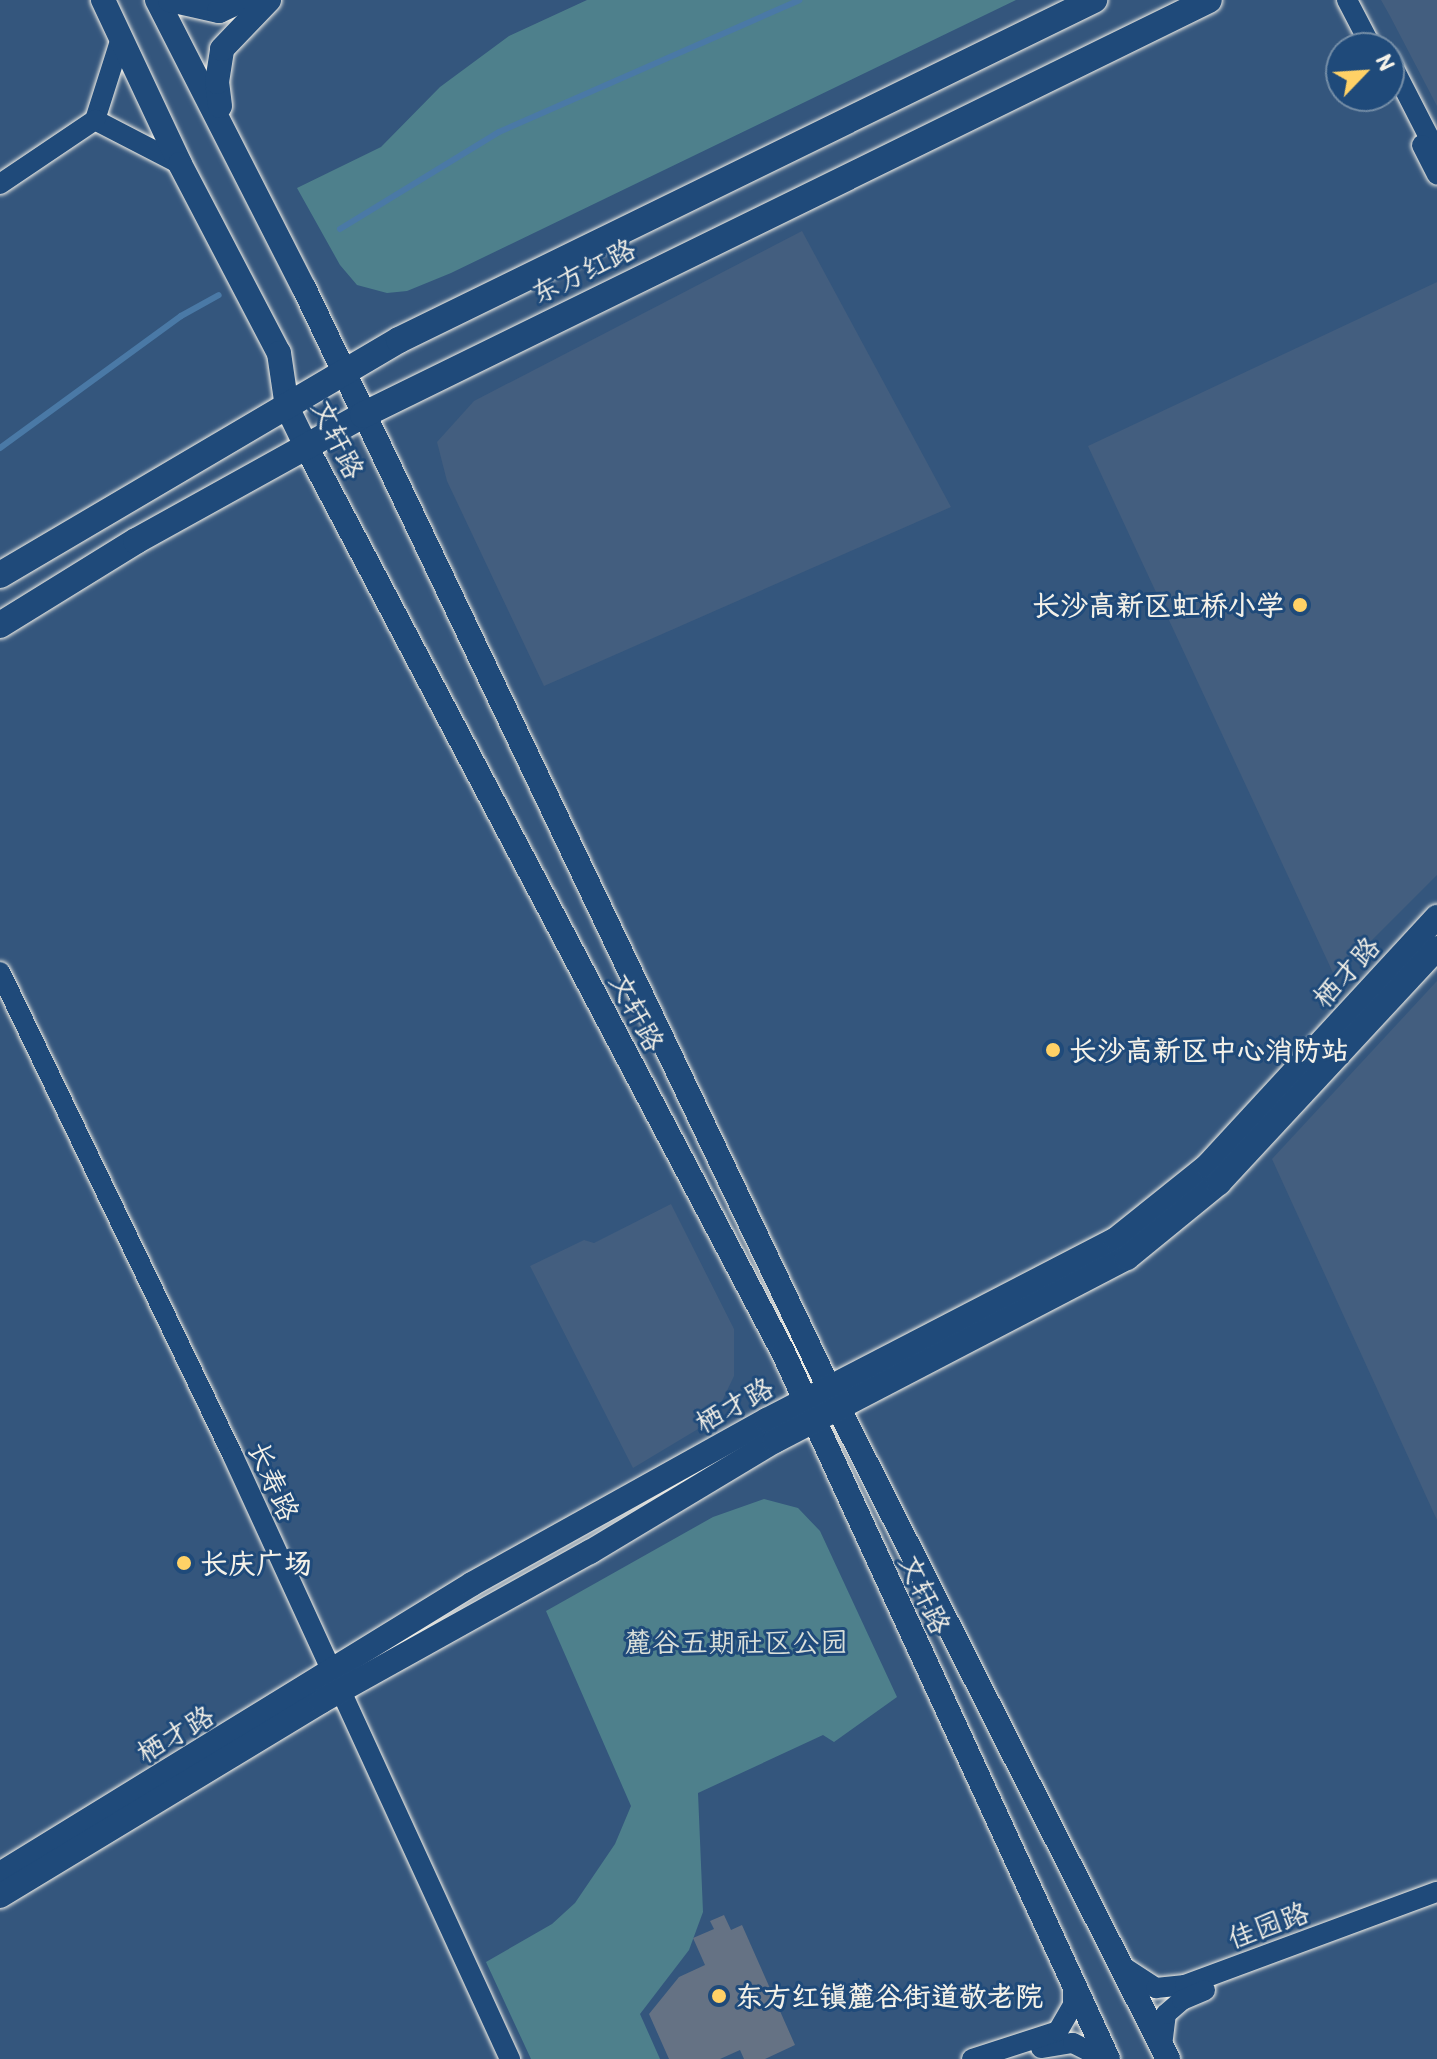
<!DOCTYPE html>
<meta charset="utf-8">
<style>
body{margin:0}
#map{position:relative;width:1437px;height:2059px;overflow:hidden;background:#34567d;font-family:Itim,"LXGW WenKai TC",sans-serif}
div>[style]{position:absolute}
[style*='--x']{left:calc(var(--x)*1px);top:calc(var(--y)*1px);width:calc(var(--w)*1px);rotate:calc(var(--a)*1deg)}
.built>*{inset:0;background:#435e7f}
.green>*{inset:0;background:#4e808c}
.stream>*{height:6px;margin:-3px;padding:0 3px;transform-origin:3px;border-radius:3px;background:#4a79a6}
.building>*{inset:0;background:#657284}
.roads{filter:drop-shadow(0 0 2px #f4f1e8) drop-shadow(0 0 2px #f4f1e8)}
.tertiary>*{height:20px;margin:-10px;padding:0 10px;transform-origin:10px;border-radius:10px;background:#1f4a7a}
.secondary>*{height:24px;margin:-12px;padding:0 12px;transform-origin:12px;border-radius:12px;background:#1f4a7a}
.primary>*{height:26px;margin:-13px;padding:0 13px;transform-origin:13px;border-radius:13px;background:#1f4a7a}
.dots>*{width:22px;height:22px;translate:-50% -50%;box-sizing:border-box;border:4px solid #1f4a7a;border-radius:50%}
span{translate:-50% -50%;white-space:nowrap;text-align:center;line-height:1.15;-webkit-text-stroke:6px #1f4a7a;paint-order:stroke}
.street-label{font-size:28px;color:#f4f1e8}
.poi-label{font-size:28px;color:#f4f1e8;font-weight:700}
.right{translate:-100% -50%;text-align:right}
.left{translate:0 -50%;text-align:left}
.park-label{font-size:28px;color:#dbe0da}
.north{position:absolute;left:1325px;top:32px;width:80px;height:80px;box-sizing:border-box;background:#1f4a7a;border:2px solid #748da6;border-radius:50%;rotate:65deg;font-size:22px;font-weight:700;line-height:32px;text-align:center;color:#f4f1e8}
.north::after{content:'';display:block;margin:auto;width:28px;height:36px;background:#ffd166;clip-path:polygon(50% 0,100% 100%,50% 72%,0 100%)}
</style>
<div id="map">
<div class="built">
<i style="clip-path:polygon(1381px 0,1437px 0,1437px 106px,1390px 16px)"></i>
<i style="clip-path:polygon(802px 231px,951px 507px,544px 686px,447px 481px,437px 442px,474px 401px)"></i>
<i style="clip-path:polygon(1437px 282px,1437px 875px,1335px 977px,1088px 446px)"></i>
<i style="clip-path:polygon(1437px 981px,1437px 1520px,1272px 1159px)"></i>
<i style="clip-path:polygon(671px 1204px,734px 1329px,734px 1376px,713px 1420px,633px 1468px,530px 1266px,584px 1240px,594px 1243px)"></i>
</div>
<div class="green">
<i style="clip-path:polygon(587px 0,1016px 0,451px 273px,407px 291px,387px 293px,357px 285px,340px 265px,297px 188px,381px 147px,440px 87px,509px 36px)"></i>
<i style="clip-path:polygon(764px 1499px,798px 1508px,820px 1531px,897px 1697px,834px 1742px,823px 1735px,698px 1793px,703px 1912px,689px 1950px,640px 2014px,660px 2059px,531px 2059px,486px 1962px,552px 1924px,575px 1903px,615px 1844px,631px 1806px,546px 1611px,713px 1517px)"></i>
</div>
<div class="stream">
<i style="--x:340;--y:229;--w:186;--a:-31.4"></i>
<i style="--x:499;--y:132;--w:328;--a:-23.7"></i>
<i style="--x:0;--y:448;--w:224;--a:-36.1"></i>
<i style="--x:181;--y:316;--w:43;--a:-28.9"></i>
</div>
<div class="building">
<i style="clip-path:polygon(724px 1915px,731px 1930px,742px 1925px,795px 2045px,765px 2059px,744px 2059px,740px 2050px,720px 2059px,669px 2059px,649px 2014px,679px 1977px,705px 1965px,693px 1938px,714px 1929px,710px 1921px)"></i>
</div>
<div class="roads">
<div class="tertiary">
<i style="--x:1347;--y:0;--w:54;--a:62.5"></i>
<i style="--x:121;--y:38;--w:86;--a:107.6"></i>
<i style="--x:95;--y:120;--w:96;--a:27.4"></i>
<i style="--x:1389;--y:59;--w:106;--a:62.9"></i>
<i style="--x:1422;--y:145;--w:33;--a:63"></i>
<i style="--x:0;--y:184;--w:115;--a:-34"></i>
<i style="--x:0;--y:972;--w:537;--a:64.29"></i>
<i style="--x:233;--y:1456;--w:664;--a:65.33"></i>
<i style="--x:1125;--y:1968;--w:37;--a:33"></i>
<i style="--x:1156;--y:1988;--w:29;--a:-6"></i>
<i style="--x:1185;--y:1985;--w:269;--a:-20.3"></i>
<i style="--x:1162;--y:2046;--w:32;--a:-83"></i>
<i style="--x:1166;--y:2014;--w:21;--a:-41"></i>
<i style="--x:1182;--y:2000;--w:25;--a:-23"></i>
<i style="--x:1041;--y:2048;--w:32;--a:-9"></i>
<i style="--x:1073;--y:2043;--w:35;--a:27"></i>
<i style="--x:972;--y:2059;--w:90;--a:-18"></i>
<i style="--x:1058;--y:2031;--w:30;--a:-60"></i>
<i style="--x:1073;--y:2005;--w:22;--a:-90"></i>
</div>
<div class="secondary">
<i style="--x:103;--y:0;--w:181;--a:64.8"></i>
<i style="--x:180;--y:164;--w:213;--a:62.4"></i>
<i style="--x:279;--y:353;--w:55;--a:81.6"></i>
<i style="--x:287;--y:407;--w:48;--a:64"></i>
<i style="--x:308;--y:450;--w:1019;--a:62.23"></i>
<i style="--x:783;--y:1352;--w:778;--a:65.31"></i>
<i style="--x:157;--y:0;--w:323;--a:63"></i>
<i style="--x:304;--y:288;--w:1240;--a:64.49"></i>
<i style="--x:838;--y:1407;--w:731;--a:63.15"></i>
<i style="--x:170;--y:0;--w:50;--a:12.7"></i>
<i style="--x:219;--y:11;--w:26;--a:-25"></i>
<i style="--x:220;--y:106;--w:24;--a:-97"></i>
<i style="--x:217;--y:82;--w:33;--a:-81"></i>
<i style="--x:222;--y:49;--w:68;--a:-46.2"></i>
<i style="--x:0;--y:1874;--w:554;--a:-31.57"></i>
<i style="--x:472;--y:1584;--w:338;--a:-29.1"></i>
<i style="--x:767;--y:1420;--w:393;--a:-27.4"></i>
<i style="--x:1116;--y:1239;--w:117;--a:-38.7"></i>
<i style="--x:1207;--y:1166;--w:339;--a:-47.3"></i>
<i style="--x:0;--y:1896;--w:376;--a:-31.2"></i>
<i style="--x:322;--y:1701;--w:307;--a:-29.1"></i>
<i style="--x:590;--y:1552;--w:216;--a:-31"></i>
<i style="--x:775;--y:1441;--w:397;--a:-27.5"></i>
<i style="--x:1127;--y:1258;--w:119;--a:-39.2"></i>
<i style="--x:1219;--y:1183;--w:321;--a:-47.1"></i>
</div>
<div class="primary">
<i style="--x:0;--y:575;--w:463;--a:-30.5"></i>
<i style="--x:399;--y:340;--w:774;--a:-26.07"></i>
<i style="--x:0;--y:625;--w:160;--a:-31.7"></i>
<i style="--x:136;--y:541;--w:260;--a:-29"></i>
<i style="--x:363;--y:415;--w:942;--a:-26.13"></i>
</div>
</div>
<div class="dots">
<i style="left:1300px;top:605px;background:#ffd166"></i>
<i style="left:1053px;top:1050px;background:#ffd166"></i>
<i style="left:184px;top:1563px;background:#ffd166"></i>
<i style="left:719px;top:1996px;background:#ffd166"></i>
</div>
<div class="street-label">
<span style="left:583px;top:271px;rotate:-26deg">东方红路</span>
<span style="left:338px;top:439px;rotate:64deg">文轩路</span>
<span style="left:1346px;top:972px;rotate:-48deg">栖才路</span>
<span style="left:637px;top:1012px;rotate:62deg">文轩路</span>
<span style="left:734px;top:1405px;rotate:-29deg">栖才路</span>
<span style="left:274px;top:1481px;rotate:66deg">长寿路</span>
<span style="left:925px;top:1594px;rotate:65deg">文轩路</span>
<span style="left:175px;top:1734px;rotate:-31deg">栖才路</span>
<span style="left:1268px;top:1925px;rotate:-20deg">佳园路</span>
</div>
<div class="poi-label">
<span class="right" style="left:1284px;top:605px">长沙高新区虹桥小学</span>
<span class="left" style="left:1069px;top:1050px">长沙高新区中心消防站</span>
<span class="left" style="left:200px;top:1563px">长庆广场</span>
<span class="left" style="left:735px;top:1996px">东方红镇麓谷街道敬老院</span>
</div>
<div class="park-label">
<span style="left:736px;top:1642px">麓谷五期社区公园</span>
</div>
<div class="north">N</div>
</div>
